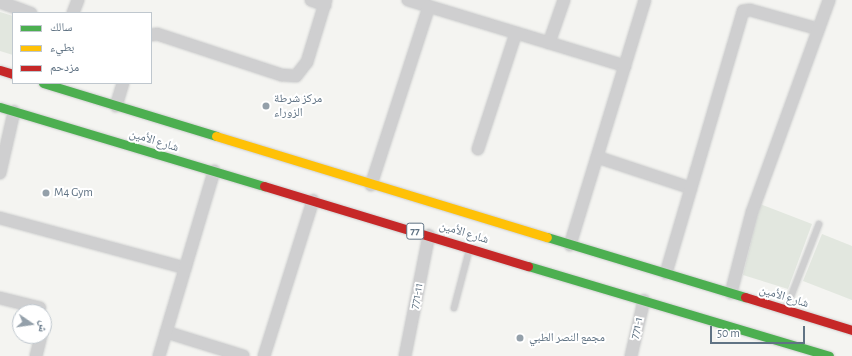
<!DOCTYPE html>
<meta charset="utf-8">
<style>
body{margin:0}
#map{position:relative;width:852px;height:356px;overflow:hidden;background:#f4f4f1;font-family:"Alegreya Sans","Noto Naskh Arabic",sans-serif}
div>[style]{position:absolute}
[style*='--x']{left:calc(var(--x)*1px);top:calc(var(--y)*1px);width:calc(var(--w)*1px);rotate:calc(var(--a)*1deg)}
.green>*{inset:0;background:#e2e7df}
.roads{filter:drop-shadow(0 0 1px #cfd0d0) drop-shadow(0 0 1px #cfd0d0)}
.lane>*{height:6px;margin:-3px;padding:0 3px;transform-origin:3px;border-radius:3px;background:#cfcfd0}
.street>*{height:12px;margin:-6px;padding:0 6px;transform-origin:6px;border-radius:6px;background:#cfcfd0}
.fast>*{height:9px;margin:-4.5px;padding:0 4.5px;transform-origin:4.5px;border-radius:4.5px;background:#4caf50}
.slow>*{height:9px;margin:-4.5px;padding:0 4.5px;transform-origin:4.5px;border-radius:4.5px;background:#ffc107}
.jam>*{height:9px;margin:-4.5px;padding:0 4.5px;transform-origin:4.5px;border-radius:4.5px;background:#c62828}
.dots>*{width:11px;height:11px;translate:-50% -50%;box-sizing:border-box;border:2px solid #fff;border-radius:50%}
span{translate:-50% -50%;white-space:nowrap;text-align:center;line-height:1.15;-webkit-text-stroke:4px #fff;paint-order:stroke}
.shield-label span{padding:1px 3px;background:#fff;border:1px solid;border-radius:3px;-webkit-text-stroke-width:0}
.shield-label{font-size:11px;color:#607384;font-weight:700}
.poi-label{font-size:12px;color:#607384}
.left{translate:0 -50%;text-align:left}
.street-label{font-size:12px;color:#607384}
.legend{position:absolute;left:12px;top:12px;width:140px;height:72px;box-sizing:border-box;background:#fff;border:1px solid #bfc7ce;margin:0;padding:5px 7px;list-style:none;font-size:12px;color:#607384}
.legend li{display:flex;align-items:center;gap:8px;height:20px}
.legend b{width:20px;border:1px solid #bfc7ce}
.north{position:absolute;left:12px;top:304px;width:40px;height:40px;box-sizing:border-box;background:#fff;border:1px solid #bfc7ce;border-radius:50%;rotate:103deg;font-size:11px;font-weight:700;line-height:16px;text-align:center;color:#607384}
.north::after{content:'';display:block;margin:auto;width:14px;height:18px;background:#94a0aa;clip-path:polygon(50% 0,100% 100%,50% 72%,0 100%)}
.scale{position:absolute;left:710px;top:326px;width:95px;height:18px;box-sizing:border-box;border:2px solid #607384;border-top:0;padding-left:5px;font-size:12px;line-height:14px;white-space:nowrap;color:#607384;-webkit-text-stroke:3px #fff;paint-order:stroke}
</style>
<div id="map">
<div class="green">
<i style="clip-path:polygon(0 12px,13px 16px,13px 55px,0 51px)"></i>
<i style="clip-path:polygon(760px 204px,812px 224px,788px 289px,743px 275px)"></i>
<i style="clip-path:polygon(822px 234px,852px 246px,852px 300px,803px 281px)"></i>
</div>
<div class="roads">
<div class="lane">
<i style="--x:454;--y:308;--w:59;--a:-75.3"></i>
<i style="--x:786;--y:309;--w:91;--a:-68.8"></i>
</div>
<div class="street">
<i style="--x:311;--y:0;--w:15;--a:20"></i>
<i style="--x:408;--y:0;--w:227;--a:16.9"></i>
<i style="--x:0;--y:2;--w:33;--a:20"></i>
<i style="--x:73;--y:13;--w:14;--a:-69"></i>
<i style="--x:151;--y:35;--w:6;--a:-9"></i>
<i style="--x:157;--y:34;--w:132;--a:18.2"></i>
<i style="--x:282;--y:75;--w:14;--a:4"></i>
<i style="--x:296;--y:76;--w:18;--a:-52"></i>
<i style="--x:307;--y:62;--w:65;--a:-73"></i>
<i style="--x:549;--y:43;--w:46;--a:-70.8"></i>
<i style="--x:116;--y:106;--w:24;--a:-73"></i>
<i style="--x:478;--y:149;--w:122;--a:-71.9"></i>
<i style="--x:597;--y:157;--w:99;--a:18.3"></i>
<i style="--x:0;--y:173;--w:63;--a:-77.1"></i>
<i style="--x:371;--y:185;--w:188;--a:-72"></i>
<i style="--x:0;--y:218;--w:192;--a:15.1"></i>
<i style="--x:570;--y:245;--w:256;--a:-73"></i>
<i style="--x:666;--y:273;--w:273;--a:-73.6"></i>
<i style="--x:743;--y:11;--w:7;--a:-8"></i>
<i style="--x:750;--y:10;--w:71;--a:15.6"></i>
<i style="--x:731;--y:293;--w:84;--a:-75.5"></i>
<i style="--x:752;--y:212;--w:226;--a:-70"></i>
<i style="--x:0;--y:298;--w:41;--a:14"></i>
<i style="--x:166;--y:332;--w:81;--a:17.3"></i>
<i style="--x:36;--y:356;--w:21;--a:-76"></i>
<i style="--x:159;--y:356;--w:193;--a:-73.4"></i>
<i style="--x:264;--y:356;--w:163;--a:-72.5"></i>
<i style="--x:405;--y:356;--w:123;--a:-78.8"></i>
<i style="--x:631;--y:356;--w:57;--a:-76.9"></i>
</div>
<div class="fast">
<i style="--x:43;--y:83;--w:181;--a:17"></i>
<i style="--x:0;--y:107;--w:276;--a:16.7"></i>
<i style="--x:547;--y:237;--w:207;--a:16.9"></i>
<i style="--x:528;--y:266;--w:314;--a:16.6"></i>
</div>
<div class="slow">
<i style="--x:216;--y:136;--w:346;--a:17"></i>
</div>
<div class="jam">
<i style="--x:0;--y:70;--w:14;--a:17"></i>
<i style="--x:264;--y:186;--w:276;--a:16.9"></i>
<i style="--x:745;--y:297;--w:112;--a:17.1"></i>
</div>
</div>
<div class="dots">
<i style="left:266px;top:106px;background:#94a0aa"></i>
<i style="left:46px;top:193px;background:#94a0aa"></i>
<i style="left:520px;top:338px;background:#94a0aa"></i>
</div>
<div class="shield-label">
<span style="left:415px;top:231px">77</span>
</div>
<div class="poi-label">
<span class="left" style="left:274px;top:106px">مركز شرطة<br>الزوراء</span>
<span class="left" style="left:54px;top:193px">M4 Gym</span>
<span class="left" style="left:529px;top:338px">مجمع النصر الطبي</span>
</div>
<div class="street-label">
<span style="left:154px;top:141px;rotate:17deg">شارع الأمين</span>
<span style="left:464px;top:233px;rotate:17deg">شارع الأمين</span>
<span style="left:417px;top:296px;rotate:-79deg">771-11</span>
<span style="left:784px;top:297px;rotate:17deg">شارع الأمين</span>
<span style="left:637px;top:328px;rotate:-77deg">771-1</span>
</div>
<ul class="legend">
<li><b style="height:5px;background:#4caf50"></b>سالك</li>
<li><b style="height:5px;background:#ffc107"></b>بطيء</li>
<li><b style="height:5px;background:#c62828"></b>مزدحم</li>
</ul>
<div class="north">ش</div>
<div class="scale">50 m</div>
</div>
